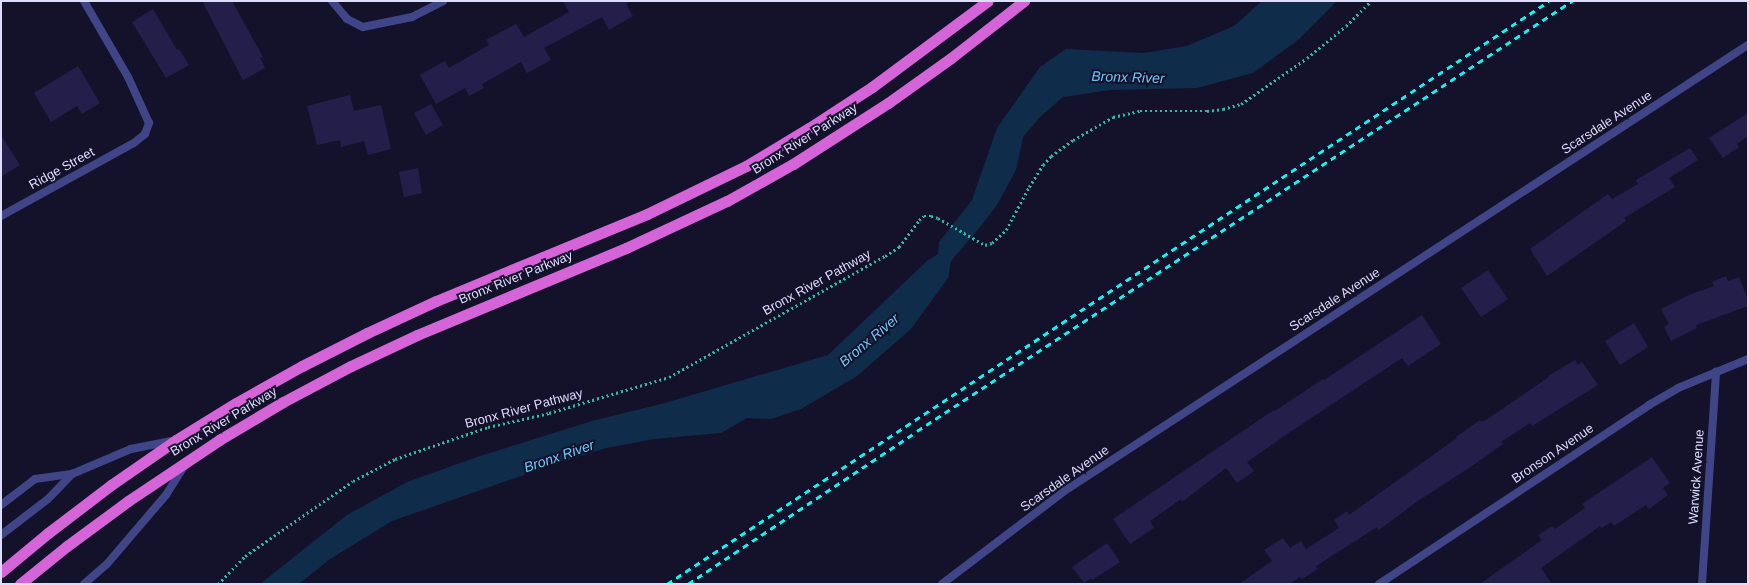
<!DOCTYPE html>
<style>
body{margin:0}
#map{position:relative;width:1749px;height:585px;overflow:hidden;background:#14122a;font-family:Arial,sans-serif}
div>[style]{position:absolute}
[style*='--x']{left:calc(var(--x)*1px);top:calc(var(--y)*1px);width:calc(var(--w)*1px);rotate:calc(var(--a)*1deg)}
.water>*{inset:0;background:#102c4b}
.building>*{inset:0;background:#231f4a}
.path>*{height:2.5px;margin-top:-1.25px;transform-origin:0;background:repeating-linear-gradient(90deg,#37b7a2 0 2px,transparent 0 5px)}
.service>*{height:8px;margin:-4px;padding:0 4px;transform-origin:4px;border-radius:4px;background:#404587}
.minor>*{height:8px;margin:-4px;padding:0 4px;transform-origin:4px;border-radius:4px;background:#404587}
.trunk>*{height:11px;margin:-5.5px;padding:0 5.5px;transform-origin:5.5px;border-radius:5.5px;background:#d564d8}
.rail>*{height:3px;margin-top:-1.5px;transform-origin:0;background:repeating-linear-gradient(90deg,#12f4f2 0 6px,transparent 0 11px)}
span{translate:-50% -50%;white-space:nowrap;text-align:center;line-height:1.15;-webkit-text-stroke:4px #14122a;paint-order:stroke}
.street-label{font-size:13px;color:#ddddfd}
.water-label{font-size:14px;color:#70c8f8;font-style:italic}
.frame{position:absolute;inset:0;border:2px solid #ddddfd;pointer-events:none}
</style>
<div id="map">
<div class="water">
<i style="clip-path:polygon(1262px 1px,1337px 1px,1298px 40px,1253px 73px,1197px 88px,1110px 90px,1063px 97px,1040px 117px,1023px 137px,1016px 170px,997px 205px,981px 226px,951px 261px,948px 278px,911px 329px,857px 376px,801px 409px,771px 419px,747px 418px,721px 433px,654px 439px,606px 448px,544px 468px,392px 521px,330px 559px,299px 584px,260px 584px,347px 515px,407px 482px,477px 457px,592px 421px,665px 403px,828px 355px,927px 261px,938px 254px,939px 242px,972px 200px,997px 128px,1040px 67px,1066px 49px,1143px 53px,1187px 46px,1234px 26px)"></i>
</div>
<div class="building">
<i style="clip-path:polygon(202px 1px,232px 1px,263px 57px,260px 58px,265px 68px,243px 80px)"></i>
<i style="clip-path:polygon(563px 1px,631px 1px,626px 4px,633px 16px,609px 30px,602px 17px,544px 48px,551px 60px,527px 73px,521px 62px,482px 84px,484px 88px,469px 96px,465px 88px,436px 104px,420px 75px,445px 61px,449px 68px,489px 45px,486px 40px,516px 24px,524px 37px,569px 12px)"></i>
<i style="clip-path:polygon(153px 9px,177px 50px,179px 49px,189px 65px,166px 78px,132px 22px)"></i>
<i style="clip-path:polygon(78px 66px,100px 103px,82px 114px,77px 106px,51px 122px,34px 93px)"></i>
<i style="clip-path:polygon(350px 95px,354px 111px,381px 105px,391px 149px,368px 155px,364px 141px,341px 147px,340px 140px,317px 145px,307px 106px)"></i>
<i style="clip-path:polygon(431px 104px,443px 125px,426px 135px,414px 113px)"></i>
<i style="clip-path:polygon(1748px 113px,1748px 136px,1737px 144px,1739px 147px,1723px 158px,1709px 138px)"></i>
<i style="clip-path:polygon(1px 135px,20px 165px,1px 177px)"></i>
<i style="clip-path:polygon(1690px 148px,1698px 160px,1669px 178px,1675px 187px,1624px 218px,1626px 221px,1547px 276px,1530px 249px,1608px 194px,1612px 199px,1638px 184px,1636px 180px)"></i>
<i style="clip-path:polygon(418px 168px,422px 193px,404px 197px,399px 172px)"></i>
<i style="clip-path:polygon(1488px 270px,1508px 299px,1481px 317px,1461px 288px)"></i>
<i style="clip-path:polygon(1726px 276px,1728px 281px,1739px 277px,1748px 300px,1748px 306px,1696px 325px,1697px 328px,1671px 341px,1664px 327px,1669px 324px,1661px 309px,1689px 295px,1714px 286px,1712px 282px)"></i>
<i style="clip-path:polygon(1422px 315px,1441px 344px,1408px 366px,1402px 358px,1290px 432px,1247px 462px,1254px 471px,1237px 483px,1226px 468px,1182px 502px,1181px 499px,1150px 521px,1154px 528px,1130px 544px,1113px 519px,1274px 410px,1275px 411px,1323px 379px,1324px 380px)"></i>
<i style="clip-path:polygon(1634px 323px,1648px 347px,1620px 365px,1605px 341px)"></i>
<i style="clip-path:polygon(1575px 360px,1578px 365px,1582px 362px,1598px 385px,1532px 426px,1530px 423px,1501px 442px,1503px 444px,1475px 464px,1415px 503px,1379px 530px,1377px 527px,1316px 566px,1318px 569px,1302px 579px,1300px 577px,1289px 584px,1239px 584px,1272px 561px,1264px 550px,1283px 538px,1290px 548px,1301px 541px,1306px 549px,1339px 528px,1334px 520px,1347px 511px,1349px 515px,1457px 438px,1456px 437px,1480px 420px,1481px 422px,1486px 420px,1549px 377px,1548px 376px)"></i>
<i style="clip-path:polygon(1652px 457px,1670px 483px,1663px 488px,1668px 495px,1649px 509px,1646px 505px,1614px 526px,1611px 522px,1602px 528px,1600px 526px,1541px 568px,1552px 584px,1480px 584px,1542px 540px,1538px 535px,1552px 526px,1555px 529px,1585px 508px,1582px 504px)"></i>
<i style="clip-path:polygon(1107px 543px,1120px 562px,1092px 580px,1091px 578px,1084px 583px,1072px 567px)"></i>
</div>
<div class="path">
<i style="--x:218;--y:584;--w:39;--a:-46"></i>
<i style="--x:245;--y:556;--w:131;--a:-34.8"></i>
<i style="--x:353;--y:481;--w:47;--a:-27.6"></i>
<i style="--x:395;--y:459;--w:98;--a:-19"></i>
<i style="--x:488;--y:427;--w:63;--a:-12.9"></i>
<i style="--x:549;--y:413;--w:125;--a:-16.7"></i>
<i style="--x:669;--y:377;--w:248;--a:-29.3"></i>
<i style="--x:885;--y:256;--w:17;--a:-33"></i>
<i style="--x:899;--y:247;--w:34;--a:-53"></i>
<i style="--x:919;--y:220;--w:6;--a:-39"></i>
<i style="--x:924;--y:216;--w:7;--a:0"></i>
<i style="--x:931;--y:216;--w:7;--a:16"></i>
<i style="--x:938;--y:218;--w:54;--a:29.9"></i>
<i style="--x:985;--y:245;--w:7;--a:-16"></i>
<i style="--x:992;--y:243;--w:19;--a:-43"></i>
<i style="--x:1006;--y:230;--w:49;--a:-61.9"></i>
<i style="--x:1029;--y:187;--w:26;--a:-58"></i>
<i style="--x:1043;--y:165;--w:12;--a:-48"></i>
<i style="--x:1051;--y:156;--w:27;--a:-36"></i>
<i style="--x:1073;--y:140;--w:46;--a:-29.9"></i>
<i style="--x:1113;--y:117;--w:28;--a:-13"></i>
<i style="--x:1140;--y:111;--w:67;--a:0"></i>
<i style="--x:1207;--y:111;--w:16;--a:-7"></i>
<i style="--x:1223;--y:109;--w:19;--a:-16"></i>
<i style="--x:1241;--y:104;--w:80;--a:-34.9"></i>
<i style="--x:1307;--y:58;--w:50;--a:-39.4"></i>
<i style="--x:1346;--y:26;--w:35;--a:-45"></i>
</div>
<div class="service">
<i style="--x:1;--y:505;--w:43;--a:-37.4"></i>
<i style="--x:35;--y:479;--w:37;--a:-8"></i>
<i style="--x:72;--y:474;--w:64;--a:-23"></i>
<i style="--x:131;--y:449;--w:41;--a:-11.3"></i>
<i style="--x:1;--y:535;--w:59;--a:-37.5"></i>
<i style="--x:48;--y:499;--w:35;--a:-46"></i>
<i style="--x:84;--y:584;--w:30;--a:-41"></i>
<i style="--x:107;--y:564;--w:91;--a:-49.5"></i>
<i style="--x:166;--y:495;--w:38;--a:-58"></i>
</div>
<div class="minor">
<i style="--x:332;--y:1;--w:23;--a:50"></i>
<i style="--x:347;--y:19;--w:18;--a:27"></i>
<i style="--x:363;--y:27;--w:50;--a:-11.5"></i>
<i style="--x:412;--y:17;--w:35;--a:-27"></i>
<i style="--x:1;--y:216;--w:152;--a:-28.8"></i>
<i style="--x:134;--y:143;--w:14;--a:-39"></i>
<i style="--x:145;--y:134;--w:12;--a:-70"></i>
<i style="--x:149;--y:123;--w:51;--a:-114.5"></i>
<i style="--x:128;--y:77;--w:88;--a:-120.1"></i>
<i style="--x:942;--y:584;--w:152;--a:-37.2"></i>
<i style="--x:1063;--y:492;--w:818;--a:-33.13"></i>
<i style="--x:1379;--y:584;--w:324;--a:-33.5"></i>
<i style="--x:1649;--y:405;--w:34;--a:-30"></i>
<i style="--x:1678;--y:388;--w:76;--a:-22.5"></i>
<i style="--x:1702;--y:584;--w:213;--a:-86.2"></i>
</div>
<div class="trunk">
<i style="--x:1;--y:572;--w:61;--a:-39.7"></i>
<i style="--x:48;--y:533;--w:79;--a:-37.3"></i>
<i style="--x:111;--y:485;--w:79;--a:-34.7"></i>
<i style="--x:176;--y:440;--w:70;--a:-31.7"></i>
<i style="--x:236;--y:403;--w:76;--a:-29.3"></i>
<i style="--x:302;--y:366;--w:73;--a:-26.9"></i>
<i style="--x:367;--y:333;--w:76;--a:-24.9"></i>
<i style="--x:436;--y:301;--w:228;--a:-22.4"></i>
<i style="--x:647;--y:214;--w:110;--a:-25.9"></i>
<i style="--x:746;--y:166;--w:74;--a:-31.1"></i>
<i style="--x:809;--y:128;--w:75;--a:-33.1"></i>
<i style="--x:872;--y:87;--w:144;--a:-36.6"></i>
<i style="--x:20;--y:584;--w:60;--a:-39"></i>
<i style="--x:67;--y:546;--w:76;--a:-36.4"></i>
<i style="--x:128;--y:501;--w:110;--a:-33.8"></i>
<i style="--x:219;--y:440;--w:74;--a:-30.7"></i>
<i style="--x:283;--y:402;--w:77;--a:-27.9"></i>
<i style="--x:351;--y:366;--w:73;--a:-25.2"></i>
<i style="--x:417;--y:335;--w:226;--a:-22.6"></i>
<i style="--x:626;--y:248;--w:111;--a:-25"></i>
<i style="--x:727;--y:201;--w:76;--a:-29.3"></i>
<i style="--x:793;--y:164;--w:113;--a:-32.7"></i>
<i style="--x:888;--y:103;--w:77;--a:-35.5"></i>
<i style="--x:951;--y:58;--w:93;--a:-38"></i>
</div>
<div class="rail">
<i style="--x:667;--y:584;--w:1057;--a:-33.46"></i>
<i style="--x:688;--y:584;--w:275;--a:-33.7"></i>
<i style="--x:917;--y:431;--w:784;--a:-33.28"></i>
</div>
<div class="street-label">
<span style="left:1607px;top:123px;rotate:-33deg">Scarsdale Avenue</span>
<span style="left:805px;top:139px;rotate:-32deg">Bronx River Parkway</span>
<span style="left:62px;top:169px;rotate:-29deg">Ridge Street</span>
<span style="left:516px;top:278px;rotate:-22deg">Bronx River Parkway</span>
<span style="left:817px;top:283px;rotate:-29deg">Bronx River Pathway</span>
<span style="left:1335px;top:300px;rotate:-33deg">Scarsdale Avenue</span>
<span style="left:524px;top:409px;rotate:-15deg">Bronx River Pathway</span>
<span style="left:224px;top:422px;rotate:-31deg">Bronx River Parkway</span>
<span style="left:1553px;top:454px;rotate:-34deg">Bronson Avenue</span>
<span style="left:1697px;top:477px;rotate:-86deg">Warwick Avenue</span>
<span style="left:1065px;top:479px;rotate:-35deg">Scarsdale Avenue</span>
</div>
<div class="water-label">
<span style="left:1128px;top:77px;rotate:2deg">Bronx River</span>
<span style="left:869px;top:340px;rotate:-40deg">Bronx River</span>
<span style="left:559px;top:456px;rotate:-19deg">Bronx River</span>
</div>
<div class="frame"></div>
</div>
